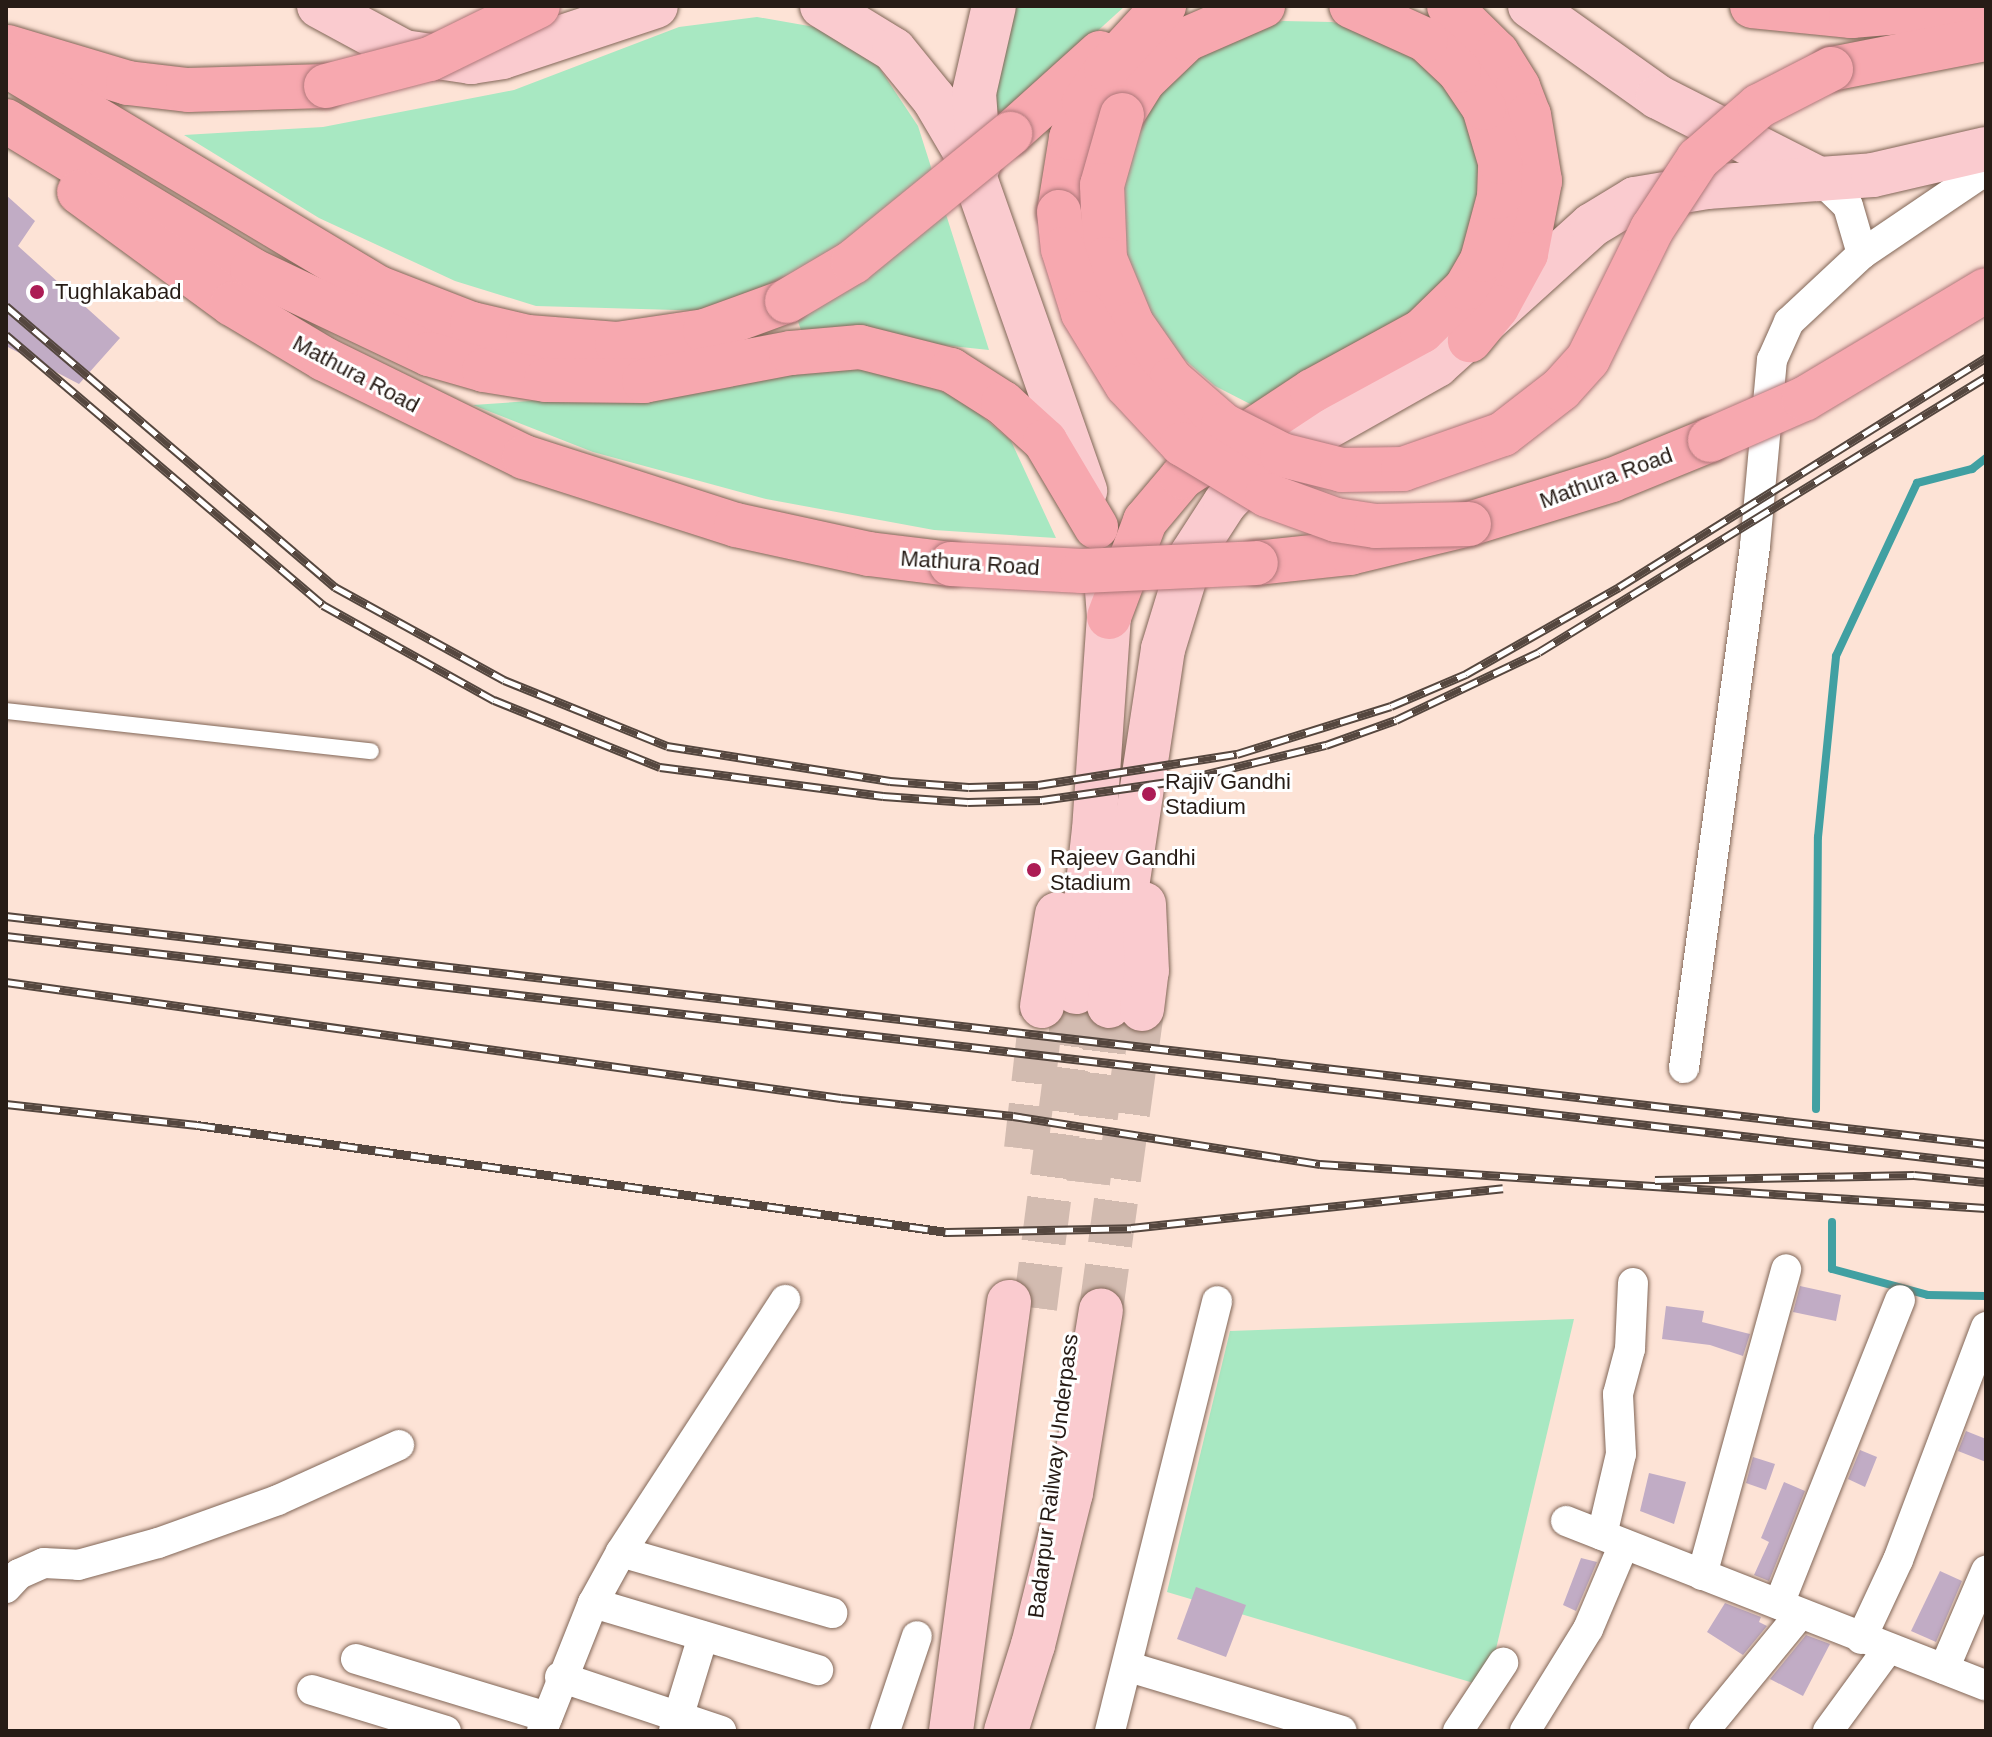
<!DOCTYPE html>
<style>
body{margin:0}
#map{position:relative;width:1992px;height:1737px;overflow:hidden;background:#fde3d6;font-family:Arial,sans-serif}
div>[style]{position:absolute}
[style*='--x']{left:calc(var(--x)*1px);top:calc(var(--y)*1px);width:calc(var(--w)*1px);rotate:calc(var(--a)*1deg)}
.green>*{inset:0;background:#a8e8c2}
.stream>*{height:8px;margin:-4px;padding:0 4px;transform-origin:4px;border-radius:4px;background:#41a0a2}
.building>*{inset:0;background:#c1acc5}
.primary-tunnel>*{height:44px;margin-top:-22px;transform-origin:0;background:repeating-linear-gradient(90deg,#d2bbb0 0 44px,transparent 0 66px)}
.roads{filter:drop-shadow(0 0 2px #816657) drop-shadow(0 0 2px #816657)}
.lane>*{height:16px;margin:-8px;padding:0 8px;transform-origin:8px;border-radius:8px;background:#fff}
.street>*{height:30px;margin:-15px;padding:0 15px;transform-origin:15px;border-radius:15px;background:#fff}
.primary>*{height:44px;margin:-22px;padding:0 22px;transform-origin:22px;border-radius:22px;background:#facbcf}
.highway>*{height:44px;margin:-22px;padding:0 22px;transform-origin:22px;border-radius:22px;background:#f7a8af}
.rail>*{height:9px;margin-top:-4.5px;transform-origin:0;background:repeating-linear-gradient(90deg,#fff 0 18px,#55473f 0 36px);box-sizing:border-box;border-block:2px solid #55473f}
.bridges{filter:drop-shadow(0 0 2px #ae7779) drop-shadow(0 0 2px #ae7779)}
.highway-bridge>*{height:44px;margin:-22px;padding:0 22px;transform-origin:22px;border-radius:22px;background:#f7a8af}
.dots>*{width:22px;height:22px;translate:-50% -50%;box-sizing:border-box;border:4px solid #fff;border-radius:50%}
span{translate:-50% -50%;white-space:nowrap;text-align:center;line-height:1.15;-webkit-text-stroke:6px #fff;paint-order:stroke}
.poi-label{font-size:22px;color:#271c16}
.left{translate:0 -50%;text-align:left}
.street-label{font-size:22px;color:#271c16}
.frame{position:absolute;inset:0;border:8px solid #271c16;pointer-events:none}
</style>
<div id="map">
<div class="green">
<i style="clip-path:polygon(1011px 6px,1125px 6px,993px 126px,993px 72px)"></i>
<i style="clip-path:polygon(757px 17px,826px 29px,872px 57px,918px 126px,989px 350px,801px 330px,784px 282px,711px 311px,536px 306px,455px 281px,319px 218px,184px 135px,323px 127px,514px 90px,679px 27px)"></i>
<i style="clip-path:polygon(1283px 21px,1332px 22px,1374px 32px,1439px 76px,1463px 107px,1478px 148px,1482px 186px,1476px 220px,1446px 288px,1416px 314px,1254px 406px,1215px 386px,1178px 354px,1148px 312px,1123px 259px,1119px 211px,1132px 130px,1161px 90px,1197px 53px,1239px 31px)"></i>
<i style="clip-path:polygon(844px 365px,906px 377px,963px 400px,1011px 441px,1056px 538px,934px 530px,766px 499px,593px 452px,473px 405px,630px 394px)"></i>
<i style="clip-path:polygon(1574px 1319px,1487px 1687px,1167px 1592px,1230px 1331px)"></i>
</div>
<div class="stream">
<i style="--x:1816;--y:1109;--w:272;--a:-89.6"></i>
<i style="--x:1818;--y:837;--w:182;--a:-84.3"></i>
<i style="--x:1836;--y:656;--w:191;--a:-64.9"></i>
<i style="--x:1917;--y:483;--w:57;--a:-14.3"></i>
<i style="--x:1972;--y:469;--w:18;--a:-38"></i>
<i style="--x:1832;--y:1222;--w:47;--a:90"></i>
<i style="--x:1832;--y:1269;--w:99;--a:15.2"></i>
<i style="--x:1928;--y:1295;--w:58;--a:1"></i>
</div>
<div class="building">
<i style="clip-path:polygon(6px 195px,35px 221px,18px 246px,120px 338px,79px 384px,6px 346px)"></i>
<i style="clip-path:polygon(1800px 1286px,1841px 1295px,1836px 1321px,1793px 1312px)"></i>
<i style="clip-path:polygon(1666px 1306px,1704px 1311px,1702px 1322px,1750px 1334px,1743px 1356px,1710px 1345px,1662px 1339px)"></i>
<i style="clip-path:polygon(1966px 1431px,1986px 1439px,1986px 1462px,1958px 1451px)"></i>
<i style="clip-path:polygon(1860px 1450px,1877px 1457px,1865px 1487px,1848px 1479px)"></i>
<i style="clip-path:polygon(1753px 1457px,1775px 1464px,1766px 1490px,1746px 1483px)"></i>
<i style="clip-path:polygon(1649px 1473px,1686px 1482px,1674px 1524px,1640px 1511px)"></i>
<i style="clip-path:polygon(1784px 1482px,1805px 1491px,1769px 1581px,1754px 1575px,1769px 1542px,1761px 1538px)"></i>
<i style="clip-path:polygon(1581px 1558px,1597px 1562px,1576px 1611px,1563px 1605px)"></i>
<i style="clip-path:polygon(1940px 1571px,1962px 1581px,1936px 1642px,1911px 1631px)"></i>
<i style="clip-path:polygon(1196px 1587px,1246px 1605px,1226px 1657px,1177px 1639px)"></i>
<i style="clip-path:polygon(1725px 1603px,1761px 1617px,1759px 1622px,1767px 1626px,1743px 1655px,1707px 1632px)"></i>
<i style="clip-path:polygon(1806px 1635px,1830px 1644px,1803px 1696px,1770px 1679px)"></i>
</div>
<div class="primary-tunnel">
<i style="--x:1026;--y:1149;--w:144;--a:-83.6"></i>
<i style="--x:1088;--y:1183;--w:178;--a:-83.2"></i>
<i style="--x:1035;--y:1308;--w:319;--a:-82.6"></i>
<i style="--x:1101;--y:1310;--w:304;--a:-82.2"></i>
</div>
<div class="roads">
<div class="lane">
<i style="--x:6;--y:711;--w:367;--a:6.3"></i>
</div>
<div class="street">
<i style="--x:1821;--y:180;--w:37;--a:44"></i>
<i style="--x:1848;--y:206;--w:50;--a:73.7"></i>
<i style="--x:1684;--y:1068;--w:527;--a:-82.25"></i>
<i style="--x:1755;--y:546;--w:187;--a:-84.8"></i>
<i style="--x:1772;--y:360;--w:42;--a:-65.9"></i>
<i style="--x:1789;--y:322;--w:100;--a:-43"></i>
<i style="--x:1862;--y:254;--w:150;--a:-34.1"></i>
<i style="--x:1566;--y:1521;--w:451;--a:21.4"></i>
<i style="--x:1602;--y:1535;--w:83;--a:-76.8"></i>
<i style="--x:1621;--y:1454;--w:60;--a:-92.9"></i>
<i style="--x:1618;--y:1394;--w:47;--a:-75.1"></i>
<i style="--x:1630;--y:1349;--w:66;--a:-87.4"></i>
<i style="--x:621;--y:1552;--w:220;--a:16.1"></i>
<i style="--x:1702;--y:1575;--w:317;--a:-74.6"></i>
<i style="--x:6;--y:1588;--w:19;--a:-47"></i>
<i style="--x:19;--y:1574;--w:27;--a:-24"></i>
<i style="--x:44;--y:1563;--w:34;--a:3"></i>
<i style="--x:78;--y:1565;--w:83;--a:-15.4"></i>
<i style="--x:158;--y:1543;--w:127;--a:-19.7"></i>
<i style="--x:278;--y:1500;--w:133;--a:-24.4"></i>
<i style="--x:593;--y:1603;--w:235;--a:16.6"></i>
<i style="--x:1779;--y:1604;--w:327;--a:-68.3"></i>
<i style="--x:1861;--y:1639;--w:87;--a:-64.9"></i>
<i style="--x:1898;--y:1560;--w:249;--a:-69.3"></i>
<i style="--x:356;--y:1659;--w:200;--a:16.9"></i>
<i style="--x:1129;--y:1667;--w:222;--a:16.7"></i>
<i style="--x:1944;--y:1669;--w:107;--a:-66.8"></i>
<i style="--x:560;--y:1677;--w:170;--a:18.5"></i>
<i style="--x:312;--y:1690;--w:140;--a:17"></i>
<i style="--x:542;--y:1731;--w:138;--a:-68.3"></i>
<i style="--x:593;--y:1603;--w:58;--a:-61.2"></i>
<i style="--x:621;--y:1552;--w:301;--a:-56.9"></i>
<i style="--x:674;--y:1731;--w:99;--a:-73"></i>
<i style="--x:885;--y:1731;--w:100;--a:-71.4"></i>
<i style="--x:1110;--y:1731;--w:443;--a:-76"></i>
<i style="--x:1458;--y:1731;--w:82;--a:-56.5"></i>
<i style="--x:1525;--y:1731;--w:120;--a:-58.3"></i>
<i style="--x:1588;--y:1629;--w:92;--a:-67"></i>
<i style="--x:1704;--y:1731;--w:151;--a:-50.6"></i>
<i style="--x:1828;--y:1731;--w:102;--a:-53.8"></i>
</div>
<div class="primary">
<i style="--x:319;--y:6;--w:97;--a:28.4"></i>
<i style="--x:404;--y:52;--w:68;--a:8.5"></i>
<i style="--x:471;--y:62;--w:31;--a:-9"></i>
<i style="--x:502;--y:57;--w:162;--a:-18.3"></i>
<i style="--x:822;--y:6;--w:84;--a:31.4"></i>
<i style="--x:894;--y:50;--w:63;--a:50.8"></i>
<i style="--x:934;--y:99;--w:65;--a:59.5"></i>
<i style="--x:967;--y:155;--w:356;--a:70.6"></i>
<i style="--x:1530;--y:6;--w:157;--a:35.4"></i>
<i style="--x:1658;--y:97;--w:181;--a:27"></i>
<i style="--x:979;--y:164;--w:71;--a:-94"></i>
<i style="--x:974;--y:93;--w:89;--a:-77.1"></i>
<i style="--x:1076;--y:992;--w:163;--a:-83.7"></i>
<i style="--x:1094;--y:830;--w:214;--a:-86"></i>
<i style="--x:1109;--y:617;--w:40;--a:-94.3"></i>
<i style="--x:1042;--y:1006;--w:93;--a:-80.7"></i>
<i style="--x:1109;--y:1006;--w:361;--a:-81.4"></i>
<i style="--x:1163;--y:649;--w:99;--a:-73"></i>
<i style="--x:1192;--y:554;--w:61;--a:-57.1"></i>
<i style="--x:1225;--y:503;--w:39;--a:-46"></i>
<i style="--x:1252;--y:475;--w:44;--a:-35.8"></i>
<i style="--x:1288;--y:449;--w:171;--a:-29.4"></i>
<i style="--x:1437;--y:365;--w:209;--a:-42.1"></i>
<i style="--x:1592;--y:225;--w:50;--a:-31.2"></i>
<i style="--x:1635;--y:199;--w:73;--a:-9.5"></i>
<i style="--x:1707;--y:187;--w:166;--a:-4.1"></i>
<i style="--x:1873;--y:175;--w:116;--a:-13"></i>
<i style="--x:1142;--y:1009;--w:38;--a:-83"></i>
<i style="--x:1147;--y:971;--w:67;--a:-92.6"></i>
<i style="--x:951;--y:1731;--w:433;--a:-82.3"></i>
<i style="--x:1006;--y:1731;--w:90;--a:-72.6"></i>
<i style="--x:1033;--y:1645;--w:157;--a:-76"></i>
<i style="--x:1071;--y:1493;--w:185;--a:-80.7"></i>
</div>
<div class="highway">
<i style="--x:1449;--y:6;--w:67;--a:44.4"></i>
<i style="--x:1497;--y:53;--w:40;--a:58"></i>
<i style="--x:1518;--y:87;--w:30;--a:69"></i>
<i style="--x:1529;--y:115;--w:67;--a:80.5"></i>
<i style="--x:1540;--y:181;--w:74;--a:100.9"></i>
<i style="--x:1526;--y:254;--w:60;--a:118.7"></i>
<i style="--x:1497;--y:307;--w:43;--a:129.3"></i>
<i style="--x:1752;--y:6;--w:100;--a:5.8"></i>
<i style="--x:1851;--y:16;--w:122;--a:-4.7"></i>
<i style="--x:8;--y:47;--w:125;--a:16.7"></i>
<i style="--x:128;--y:83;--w:60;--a:6.7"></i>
<i style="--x:188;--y:90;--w:138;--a:-1.7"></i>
<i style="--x:6;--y:65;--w:435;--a:30.9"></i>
<i style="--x:379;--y:288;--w:100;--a:21.2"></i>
<i style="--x:472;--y:324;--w:57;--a:13.1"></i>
<i style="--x:528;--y:337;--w:89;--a:4.5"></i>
<i style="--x:617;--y:344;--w:89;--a:-8.4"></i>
<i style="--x:705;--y:331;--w:87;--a:-20.1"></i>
<i style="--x:1831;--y:69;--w:158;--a:-11"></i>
<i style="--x:1122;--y:115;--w:40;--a:-58"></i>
<i style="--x:1143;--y:81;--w:61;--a:-43.7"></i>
<i style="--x:1187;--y:39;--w:83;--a:-23.5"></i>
<i style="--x:6;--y:121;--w:288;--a:31.2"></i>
<i style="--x:252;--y:270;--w:196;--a:25.4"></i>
<i style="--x:429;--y:354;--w:57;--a:16.2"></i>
<i style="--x:484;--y:370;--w:63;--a:9.2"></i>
<i style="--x:546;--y:380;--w:98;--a:0.6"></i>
<i style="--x:644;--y:381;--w:150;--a:-10.8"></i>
<i style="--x:791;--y:353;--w:69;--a:-5"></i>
<i style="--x:860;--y:347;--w:94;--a:14.2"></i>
<i style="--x:951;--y:370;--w:62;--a:32.4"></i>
<i style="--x:1003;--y:403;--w:57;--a:42.1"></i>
<i style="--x:1045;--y:441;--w:100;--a:59.3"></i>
<i style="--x:1010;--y:134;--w:121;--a:-42"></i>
<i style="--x:79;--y:192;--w:190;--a:36.2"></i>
<i style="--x:232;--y:304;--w:107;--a:30.9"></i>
<i style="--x:324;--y:359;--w:223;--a:26.1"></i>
<i style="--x:524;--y:457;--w:223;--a:17.8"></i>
<i style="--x:736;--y:525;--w:136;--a:12.3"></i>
<i style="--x:869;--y:554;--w:83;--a:7"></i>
<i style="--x:1059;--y:212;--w:75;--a:-80.8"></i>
<i style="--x:1071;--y:138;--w:38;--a:-70"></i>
<i style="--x:1084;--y:102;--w:40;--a:-56"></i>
<i style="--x:1106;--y:69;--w:86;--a:-47.4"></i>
<i style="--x:1256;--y:563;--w:95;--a:-6.1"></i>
<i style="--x:1350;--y:553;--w:122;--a:-13.7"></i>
<i style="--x:1469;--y:524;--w:150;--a:-17.1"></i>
<i style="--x:1612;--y:480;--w:106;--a:-22.2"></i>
<i style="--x:1109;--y:617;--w:103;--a:-69.4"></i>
<i style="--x:1145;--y:521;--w:57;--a:-49.9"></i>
<i style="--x:1182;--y:477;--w:156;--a:-33.5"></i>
<i style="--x:1312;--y:391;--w:125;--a:-28.6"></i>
<i style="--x:1422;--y:331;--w:62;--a:-44.3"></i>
<i style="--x:1466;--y:288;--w:32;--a:-60"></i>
<i style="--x:1482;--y:260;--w:65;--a:-74.9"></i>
<i style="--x:1499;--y:197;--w:35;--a:-88"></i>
<i style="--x:1500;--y:162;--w:56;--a:-106.5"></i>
<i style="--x:1484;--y:108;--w:45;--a:-124"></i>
<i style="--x:1459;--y:71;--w:45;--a:-136.8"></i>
<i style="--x:1426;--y:40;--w:82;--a:-155.6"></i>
</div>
</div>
<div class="rail">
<i style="--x:6;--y:306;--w:433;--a:40.5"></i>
<i style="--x:335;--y:587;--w:193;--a:28.8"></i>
<i style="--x:504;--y:680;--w:176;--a:22"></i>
<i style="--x:667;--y:746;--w:226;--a:8.9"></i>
<i style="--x:890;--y:781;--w:79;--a:4.3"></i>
<i style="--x:969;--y:787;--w:69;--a:-1.7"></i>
<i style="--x:1038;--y:785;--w:201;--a:-8.9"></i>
<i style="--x:1237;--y:754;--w:161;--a:-17.3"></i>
<i style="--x:1391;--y:706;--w:82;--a:-23.1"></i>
<i style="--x:1466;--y:674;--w:176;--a:-29.6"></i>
<i style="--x:1619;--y:587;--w:433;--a:-32"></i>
<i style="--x:6;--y:335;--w:416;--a:40.4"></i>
<i style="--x:323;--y:605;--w:196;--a:29.1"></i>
<i style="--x:494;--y:700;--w:179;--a:22"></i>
<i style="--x:660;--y:767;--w:225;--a:7.4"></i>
<i style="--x:883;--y:796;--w:85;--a:4"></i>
<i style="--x:968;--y:802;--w:74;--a:-1.5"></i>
<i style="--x:1042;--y:800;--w:141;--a:-8.1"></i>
<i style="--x:1182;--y:780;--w:148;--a:-13.7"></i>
<i style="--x:1326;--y:745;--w:74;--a:-19.7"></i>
<i style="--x:1396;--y:720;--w:158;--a:-25.4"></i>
<i style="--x:1539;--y:652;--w:525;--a:-31.6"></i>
<i style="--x:6;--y:916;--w:1993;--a:6.57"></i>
<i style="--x:6;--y:936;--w:1993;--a:6.57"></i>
<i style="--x:6;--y:982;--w:843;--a:7.91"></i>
<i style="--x:841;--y:1098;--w:173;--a:6"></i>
<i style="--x:1013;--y:1116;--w:311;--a:8.9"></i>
<i style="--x:1320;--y:1164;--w:667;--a:3.78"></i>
<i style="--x:6;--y:1104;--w:192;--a:6.3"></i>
<i style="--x:197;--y:1125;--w:758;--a:8.12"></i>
<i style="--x:947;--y:1232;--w:184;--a:-1.2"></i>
<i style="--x:1131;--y:1228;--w:374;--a:-6.1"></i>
<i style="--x:1655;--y:1180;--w:259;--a:-1.1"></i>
<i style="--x:1914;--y:1175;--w:72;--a:5.6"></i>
</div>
<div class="bridges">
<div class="highway-bridge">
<i style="--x:326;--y:86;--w:107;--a:-14.6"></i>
<i style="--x:430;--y:59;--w:120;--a:-26.1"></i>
<i style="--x:1122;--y:115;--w:73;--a:105.9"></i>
<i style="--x:1102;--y:185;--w:74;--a:87.7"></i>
<i style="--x:1105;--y:259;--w:70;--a:67.4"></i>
<i style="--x:1132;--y:324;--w:68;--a:55.1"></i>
<i style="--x:1171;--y:380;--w:69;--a:40.9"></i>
<i style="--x:1223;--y:425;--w:66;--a:27"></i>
<i style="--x:1282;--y:455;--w:62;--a:14"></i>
<i style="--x:1342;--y:470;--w:61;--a:-0.9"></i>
<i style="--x:1403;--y:469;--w:106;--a:-19.3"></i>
<i style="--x:1503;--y:434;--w:73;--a:-37.8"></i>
<i style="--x:1561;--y:389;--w:40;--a:-48"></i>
<i style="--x:1588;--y:359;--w:145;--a:-63.8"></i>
<i style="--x:1652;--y:229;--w:84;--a:-56.7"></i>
<i style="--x:1698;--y:159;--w:81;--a:-41"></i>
<i style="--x:1759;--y:106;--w:81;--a:-27.2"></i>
<i style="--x:1059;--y:212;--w:37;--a:84"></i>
<i style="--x:1063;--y:249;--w:67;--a:72.6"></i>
<i style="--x:1083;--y:313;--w:84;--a:58.6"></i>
<i style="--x:1127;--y:385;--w:81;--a:47"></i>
<i style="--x:1182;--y:444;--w:99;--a:31"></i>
<i style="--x:1267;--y:495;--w:73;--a:19.9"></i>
<i style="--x:1336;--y:520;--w:40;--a:8.5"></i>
<i style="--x:1376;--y:526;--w:93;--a:-1.2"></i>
<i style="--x:787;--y:301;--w:77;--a:-30.6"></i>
<i style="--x:853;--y:262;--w:203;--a:-39.2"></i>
<i style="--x:1710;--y:440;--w:103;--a:-23.6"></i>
<i style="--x:1804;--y:399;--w:212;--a:-30.9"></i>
<i style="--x:951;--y:564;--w:131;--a:3.1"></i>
<i style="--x:1082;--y:571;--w:174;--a:-2.6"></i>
</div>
</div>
<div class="dots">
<i style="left:37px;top:292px;background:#ac1c55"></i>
<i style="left:1149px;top:794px;background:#ac1c55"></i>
<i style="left:1034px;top:870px;background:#ac1c55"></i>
</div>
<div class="poi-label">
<span class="left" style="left:55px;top:292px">Tughlakabad</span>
<span class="left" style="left:1165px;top:794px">Rajiv Gandhi<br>Stadium</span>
<span class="left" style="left:1050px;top:870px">Rajeev Gandhi<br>Stadium</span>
</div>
<div class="street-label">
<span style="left:356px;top:374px;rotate:28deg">Mathura Road</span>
<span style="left:1606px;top:478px;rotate:-20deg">Mathura Road</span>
<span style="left:970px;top:563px;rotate:4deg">Mathura Road</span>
<span style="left:1053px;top:1476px;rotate:-83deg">Badarpur Railway Underpass</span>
</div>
<div class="frame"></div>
</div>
